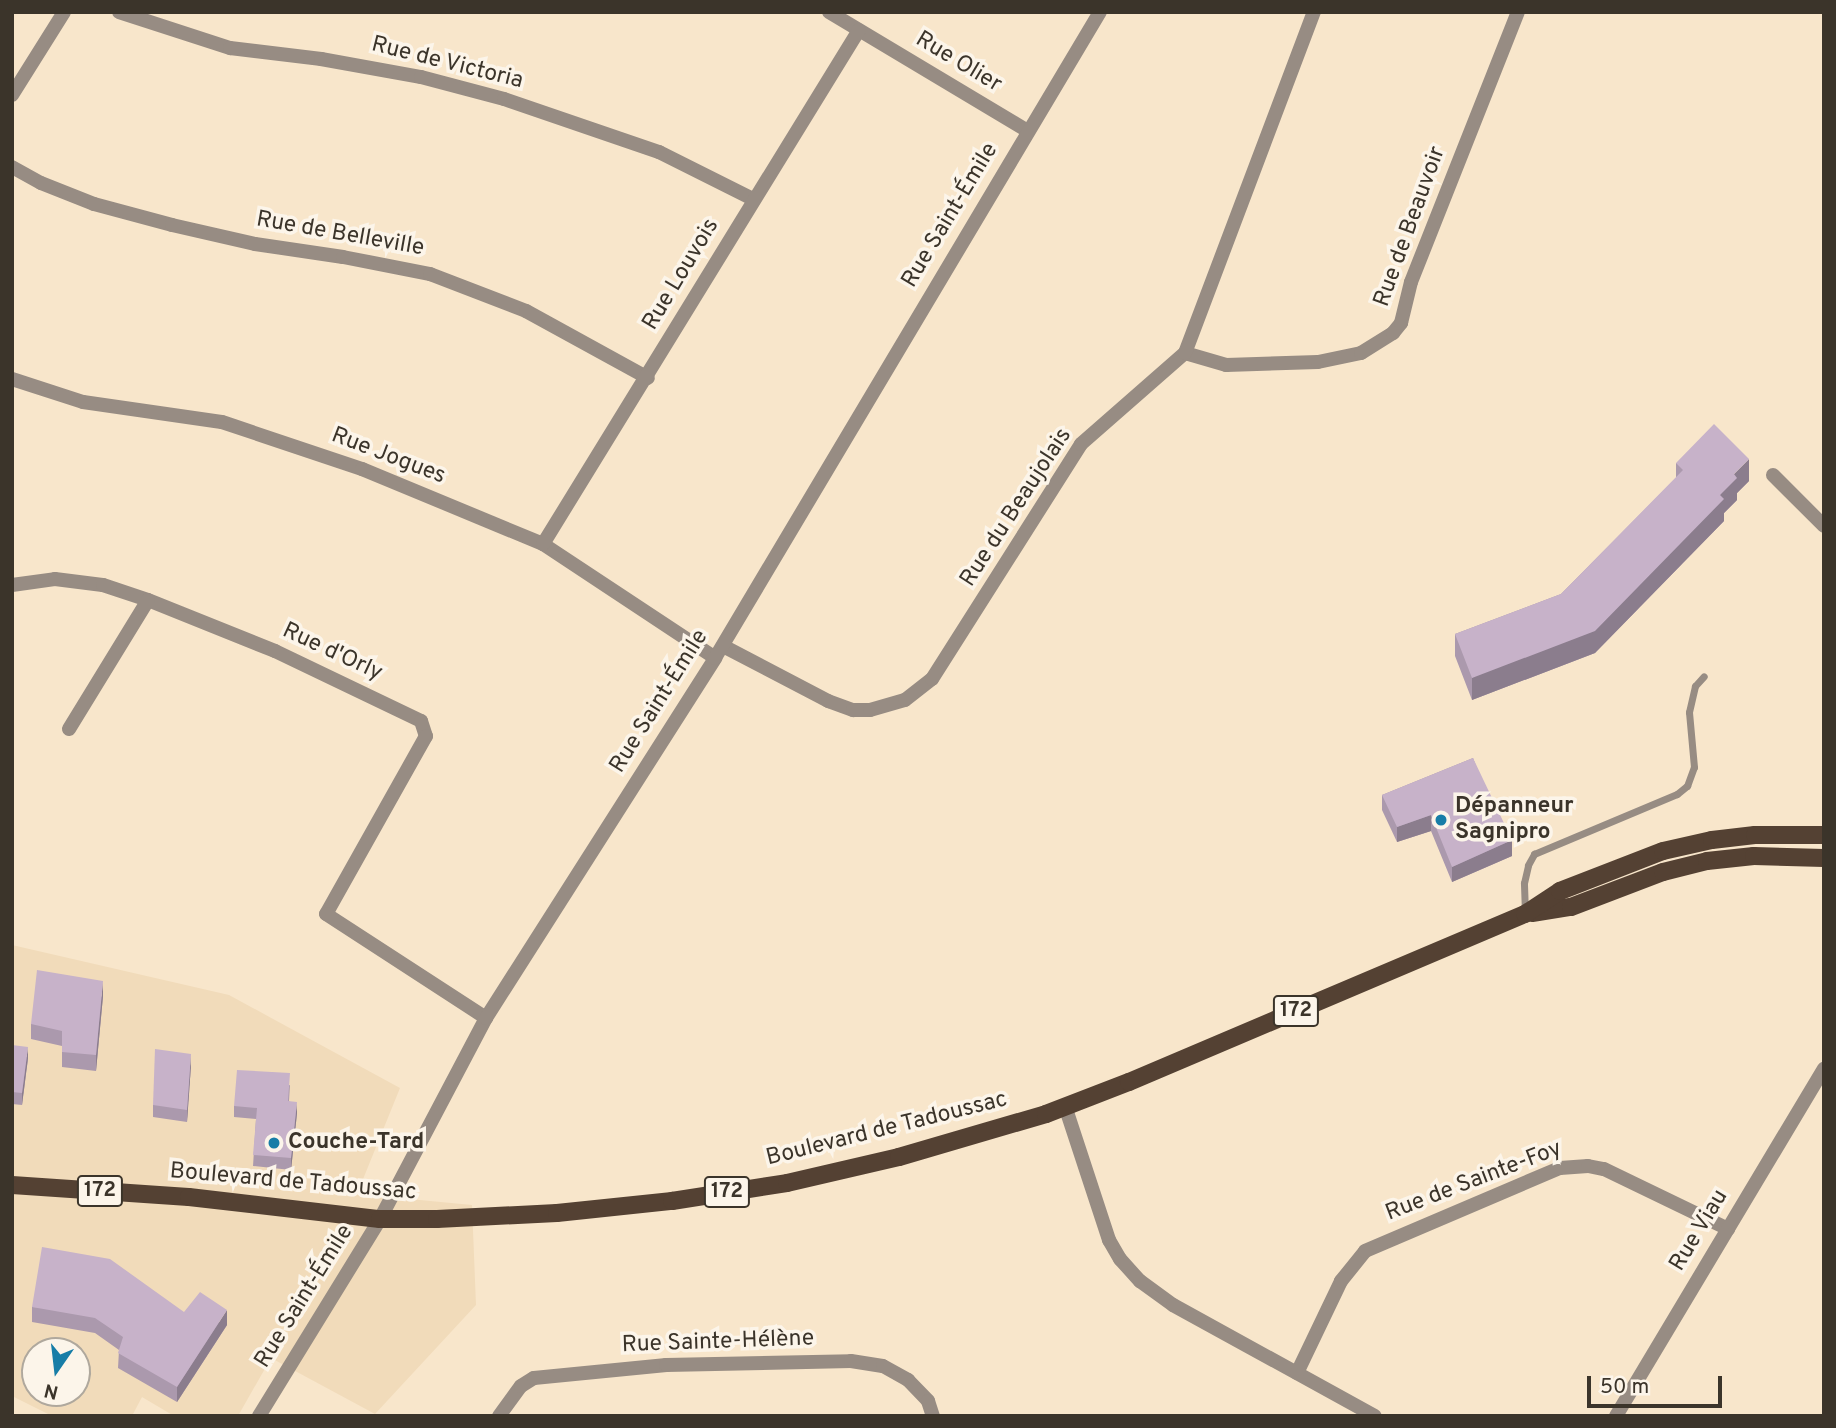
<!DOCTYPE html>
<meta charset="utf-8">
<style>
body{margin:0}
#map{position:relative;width:1836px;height:1428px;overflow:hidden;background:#f8e6cb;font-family:Overpass,sans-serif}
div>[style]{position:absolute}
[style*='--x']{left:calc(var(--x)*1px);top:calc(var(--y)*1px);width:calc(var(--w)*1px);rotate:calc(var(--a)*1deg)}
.built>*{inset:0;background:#f1dbba}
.lane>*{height:7px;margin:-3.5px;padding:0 3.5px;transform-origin:3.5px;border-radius:3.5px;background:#978c83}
.street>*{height:14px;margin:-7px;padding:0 7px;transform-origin:7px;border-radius:7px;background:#978c83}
.primary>*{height:18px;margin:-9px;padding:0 9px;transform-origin:9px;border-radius:9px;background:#544133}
.wall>*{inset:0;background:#ab99ad}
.shaded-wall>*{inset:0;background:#8b7d8d}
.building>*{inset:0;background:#c7b2c9}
.dots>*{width:19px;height:19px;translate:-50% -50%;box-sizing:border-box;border:4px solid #fcf5ea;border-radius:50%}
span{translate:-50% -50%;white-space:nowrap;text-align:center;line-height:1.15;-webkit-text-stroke:7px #fcf5ea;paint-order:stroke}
.shield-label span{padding:2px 5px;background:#fcf5ea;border:2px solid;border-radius:5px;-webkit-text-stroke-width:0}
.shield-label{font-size:21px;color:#3b342a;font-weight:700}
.street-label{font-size:23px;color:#3b342a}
.poi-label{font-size:23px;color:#3b342a;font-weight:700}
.left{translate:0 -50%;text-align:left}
.frame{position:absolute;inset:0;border:14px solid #3b342a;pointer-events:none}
.north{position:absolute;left:21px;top:1337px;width:70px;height:70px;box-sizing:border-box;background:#fcf5ea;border:2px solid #afa89d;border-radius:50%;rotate:194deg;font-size:19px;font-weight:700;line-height:28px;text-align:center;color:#3b342a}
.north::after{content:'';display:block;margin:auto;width:24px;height:32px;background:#177da7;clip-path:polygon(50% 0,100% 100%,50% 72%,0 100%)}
.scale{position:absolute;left:1587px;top:1376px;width:135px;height:32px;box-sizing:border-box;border:4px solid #3b342a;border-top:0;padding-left:9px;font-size:21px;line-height:24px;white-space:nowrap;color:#3b342a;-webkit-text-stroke:5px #fcf5ea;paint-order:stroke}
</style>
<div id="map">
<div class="built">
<i style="clip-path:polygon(evenodd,12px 945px,229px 995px,400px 1088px,357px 1194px,472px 1205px,476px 1305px,375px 1414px,271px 1358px,238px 1416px,174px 1416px,142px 1397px,132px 1416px,52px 1416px,12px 1396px,12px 945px,35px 1351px,77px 1351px,77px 1393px,35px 1393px,35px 1351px)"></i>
</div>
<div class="lane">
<i style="--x:1525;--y:913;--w:30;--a:-92"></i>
<i style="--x:1524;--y:883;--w:18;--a:-77"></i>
<i style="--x:1528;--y:865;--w:13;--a:-61"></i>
<i style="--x:1534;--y:854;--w:155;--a:-22.8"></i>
<i style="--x:1677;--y:794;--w:13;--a:-39"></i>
<i style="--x:1687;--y:786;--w:20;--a:-70"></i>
<i style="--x:1694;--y:767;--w:55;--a:-95.2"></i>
<i style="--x:1689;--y:712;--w:27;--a:-77"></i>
<i style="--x:1695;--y:686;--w:13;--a:-48"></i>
</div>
<div class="street">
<i style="--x:119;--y:12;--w:117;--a:18"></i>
<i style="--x:230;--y:48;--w:92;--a:6.9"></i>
<i style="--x:321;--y:59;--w:102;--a:10.2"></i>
<i style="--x:421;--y:77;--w:86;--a:14.8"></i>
<i style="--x:504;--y:99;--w:164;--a:18.9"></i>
<i style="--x:659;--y:152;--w:105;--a:26.6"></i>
<i style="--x:829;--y:12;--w:232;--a:30.9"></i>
<i style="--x:12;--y:95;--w:98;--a:-57.9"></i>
<i style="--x:12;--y:167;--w:33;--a:29"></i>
<i style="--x:41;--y:183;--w:57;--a:21.6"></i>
<i style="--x:94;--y:204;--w:81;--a:15.1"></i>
<i style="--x:172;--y:225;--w:85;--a:12.9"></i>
<i style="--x:255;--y:244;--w:89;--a:8.4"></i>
<i style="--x:343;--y:257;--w:89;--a:11.1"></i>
<i style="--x:430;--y:274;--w:103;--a:21.1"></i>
<i style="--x:526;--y:311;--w:139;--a:28.8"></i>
<i style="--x:1185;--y:353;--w:43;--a:16.3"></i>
<i style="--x:1226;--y:365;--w:92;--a:-1.9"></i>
<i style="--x:1318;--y:362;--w:44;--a:-11.8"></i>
<i style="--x:1361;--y:353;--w:38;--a:-32"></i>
<i style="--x:1393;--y:333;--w:13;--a:-51"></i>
<i style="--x:1401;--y:323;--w:42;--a:-76.3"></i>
<i style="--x:1411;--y:282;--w:290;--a:-68.4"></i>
<i style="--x:12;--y:379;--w:75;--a:17.9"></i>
<i style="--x:83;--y:402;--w:140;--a:8.2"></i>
<i style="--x:222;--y:422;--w:148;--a:18.6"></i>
<i style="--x:362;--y:469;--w:196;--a:22.5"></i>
<i style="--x:543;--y:544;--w:206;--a:33.5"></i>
<i style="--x:1773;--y:475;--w:72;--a:45"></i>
<i style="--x:543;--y:544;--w:603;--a:-58.42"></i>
<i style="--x:12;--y:585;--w:43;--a:-7.9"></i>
<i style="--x:55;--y:579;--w:48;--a:7.1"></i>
<i style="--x:103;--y:585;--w:47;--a:18.4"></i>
<i style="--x:148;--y:600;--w:137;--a:21.9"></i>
<i style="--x:275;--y:651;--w:162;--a:25.6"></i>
<i style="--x:421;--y:721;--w:16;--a:72"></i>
<i style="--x:426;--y:736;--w:204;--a:119.3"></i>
<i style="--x:326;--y:914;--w:191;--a:33"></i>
<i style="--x:723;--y:646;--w:119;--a:27.6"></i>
<i style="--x:828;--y:701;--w:27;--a:20"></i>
<i style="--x:853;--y:710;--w:17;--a:0"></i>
<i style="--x:870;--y:710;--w:36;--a:-16"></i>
<i style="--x:905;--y:700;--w:34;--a:-38"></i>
<i style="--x:932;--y:679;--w:278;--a:-57.6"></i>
<i style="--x:1081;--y:444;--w:138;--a:-41.2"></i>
<i style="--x:1185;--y:353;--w:365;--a:-69.3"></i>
<i style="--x:69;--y:729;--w:151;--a:-58.5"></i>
<i style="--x:1065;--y:1106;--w:141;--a:71.8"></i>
<i style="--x:1109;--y:1240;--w:22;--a:60"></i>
<i style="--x:1120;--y:1259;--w:30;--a:48"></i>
<i style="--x:1140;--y:1281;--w:41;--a:36"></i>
<i style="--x:1173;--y:1305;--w:230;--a:28.8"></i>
<i style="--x:1297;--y:1373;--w:102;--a:-64.4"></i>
<i style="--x:1341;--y:1281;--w:38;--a:-51"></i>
<i style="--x:1365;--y:1251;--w:212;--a:-23.1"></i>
<i style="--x:1560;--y:1168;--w:28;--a:-4"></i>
<i style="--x:1588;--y:1166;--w:16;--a:11"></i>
<i style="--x:1604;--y:1169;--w:138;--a:25.8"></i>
<i style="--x:259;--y:1416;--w:231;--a:-58.4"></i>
<i style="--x:380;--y:1219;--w:227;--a:-62.2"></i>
<i style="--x:486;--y:1018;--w:427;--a:-57.5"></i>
<i style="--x:715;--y:658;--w:752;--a:-59.21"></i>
<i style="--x:499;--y:1416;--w:37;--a:-54"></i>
<i style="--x:521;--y:1386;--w:15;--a:-32"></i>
<i style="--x:534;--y:1378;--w:133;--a:-5.6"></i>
<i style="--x:666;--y:1365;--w:185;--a:-1.2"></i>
<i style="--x:851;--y:1361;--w:32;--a:9"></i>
<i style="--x:883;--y:1366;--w:29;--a:29"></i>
<i style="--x:908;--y:1380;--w:29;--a:46"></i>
<i style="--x:928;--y:1401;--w:16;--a:72"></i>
<i style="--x:1616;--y:1416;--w:405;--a:-59.1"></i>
</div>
<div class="primary">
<i style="--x:1532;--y:913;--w:39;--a:-9"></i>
<i style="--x:1571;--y:907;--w:98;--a:-20.8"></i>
<i style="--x:1663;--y:872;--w:45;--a:-14"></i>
<i style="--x:1707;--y:861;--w:47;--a:-6.1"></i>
<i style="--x:1754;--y:856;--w:70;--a:1.6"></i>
<i style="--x:12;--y:1185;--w:177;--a:3.9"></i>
<i style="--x:189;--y:1197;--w:192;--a:6.6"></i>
<i style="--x:380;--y:1219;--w:57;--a:0"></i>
<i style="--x:437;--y:1219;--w:120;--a:-2.9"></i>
<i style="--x:557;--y:1213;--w:116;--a:-6"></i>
<i style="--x:672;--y:1201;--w:116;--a:-8.9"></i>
<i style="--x:787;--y:1183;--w:115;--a:-13.1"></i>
<i style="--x:899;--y:1157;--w:153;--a:-16.3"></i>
<i style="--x:1046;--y:1114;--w:89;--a:-21.1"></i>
<i style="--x:1129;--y:1082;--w:430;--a:-23"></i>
<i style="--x:1525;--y:914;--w:42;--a:-33.3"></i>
<i style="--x:1560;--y:891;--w:110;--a:-21.2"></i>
<i style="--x:1663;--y:851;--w:50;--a:-12.7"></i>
<i style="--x:1712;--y:840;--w:43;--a:-6.6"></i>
<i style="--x:1755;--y:835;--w:69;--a:0"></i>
</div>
<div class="wall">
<i style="clip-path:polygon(1676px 463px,1749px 481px,1737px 493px,1737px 500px,1724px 513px,1724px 521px,1595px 653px,1472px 700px,1455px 656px,1455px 634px,1561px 594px,1676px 478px)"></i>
<i style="clip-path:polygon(1473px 758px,1512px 856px,1452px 882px,1431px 831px,1397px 842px,1382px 810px,1382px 795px)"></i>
<i style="clip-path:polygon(103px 996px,96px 1071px,62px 1067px,62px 1046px,31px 1039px,31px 1024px)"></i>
<i style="clip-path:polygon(12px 1045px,28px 1058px,22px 1105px,12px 1104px)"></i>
<i style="clip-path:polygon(191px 1065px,187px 1122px,153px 1117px,153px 1105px)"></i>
<i style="clip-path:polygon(290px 1085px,289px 1101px,297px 1113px,291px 1170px,253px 1166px,256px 1119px,234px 1117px,234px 1106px)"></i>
<i style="clip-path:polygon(32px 1307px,184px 1312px,227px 1325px,177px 1402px,118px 1368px,119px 1350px,95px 1333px,32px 1322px)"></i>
</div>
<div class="shaded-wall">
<i style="clip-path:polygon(1749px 459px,1749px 481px,1737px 493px,1737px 500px,1724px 513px,1724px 521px,1595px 653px,1472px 700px,1472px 678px,1720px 495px,1734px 474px)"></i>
<i style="clip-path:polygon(1431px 815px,1431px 831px,1397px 842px,1397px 827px)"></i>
<i style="clip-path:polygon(1512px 840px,1512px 856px,1452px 882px,1452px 867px)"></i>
<i style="clip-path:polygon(103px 981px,103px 996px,96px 1071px,96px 1055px)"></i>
<i style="clip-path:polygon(28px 1047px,28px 1058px,22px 1105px,22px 1093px)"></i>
<i style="clip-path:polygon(191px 1054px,191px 1065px,187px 1122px,187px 1110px)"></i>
<i style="clip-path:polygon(297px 1102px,297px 1113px,291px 1170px,291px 1158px)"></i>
<i style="clip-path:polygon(227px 1310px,227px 1325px,177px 1402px,177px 1387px)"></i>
</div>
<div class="building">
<i style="clip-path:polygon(1714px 424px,1749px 459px,1734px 474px,1737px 478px,1720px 495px,1724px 499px,1595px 631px,1472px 678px,1455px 634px,1561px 594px,1683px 470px,1676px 463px)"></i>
<i style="clip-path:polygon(1473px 758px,1512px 840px,1452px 867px,1431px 815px,1397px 827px,1382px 795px)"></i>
<i style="clip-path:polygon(37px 970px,103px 981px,96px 1055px,62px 1052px,62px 1031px,31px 1024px)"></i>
<i style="clip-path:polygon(12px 1045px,28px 1047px,22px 1093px,12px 1092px)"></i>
<i style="clip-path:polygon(155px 1049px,191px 1054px,187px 1110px,153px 1105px)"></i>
<i style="clip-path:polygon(237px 1070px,290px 1073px,288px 1101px,297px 1102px,291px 1158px,253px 1155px,257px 1108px,234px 1106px)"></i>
<i style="clip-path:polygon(42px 1247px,110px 1259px,184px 1312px,200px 1292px,227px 1310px,177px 1387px,118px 1353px,123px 1337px,95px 1318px,32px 1307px)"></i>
</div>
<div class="dots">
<i style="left:1441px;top:820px;background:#177da7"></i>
<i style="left:274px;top:1143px;background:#177da7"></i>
</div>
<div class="shield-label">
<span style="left:1296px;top:1011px">172</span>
<span style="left:100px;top:1191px">172</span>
<span style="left:727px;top:1192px">172</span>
</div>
<div class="street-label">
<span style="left:958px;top:63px;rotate:31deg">Rue Olier</span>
<span style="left:447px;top:64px;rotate:14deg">Rue de Victoria</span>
<span style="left:951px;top:216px;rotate:-59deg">Rue Saint-Émile</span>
<span style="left:1411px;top:227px;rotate:-70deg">Rue de Beauvoir</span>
<span style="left:340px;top:235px;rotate:10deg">Rue de Belleville</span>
<span style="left:682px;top:275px;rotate:-59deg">Rue Louvois</span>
<span style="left:388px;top:457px;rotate:21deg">Rue Jogues</span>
<span style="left:1017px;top:508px;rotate:-57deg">Rue du Beaujolais</span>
<span style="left:332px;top:653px;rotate:25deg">Rue d'Orly</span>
<span style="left:660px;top:702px;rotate:-58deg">Rue Saint-Émile</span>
<span style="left:887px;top:1130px;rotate:-14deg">Boulevard de Tadoussac</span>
<span style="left:1474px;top:1182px;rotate:-21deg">Rue de Sainte-Foy</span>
<span style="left:293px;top:1183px;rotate:5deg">Boulevard de Tadoussac</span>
<span style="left:1700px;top:1231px;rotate:-59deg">Rue Viau</span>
<span style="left:305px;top:1297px;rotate:-58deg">Rue Saint-Émile</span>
<span style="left:718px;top:1343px;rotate:-2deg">Rue Sainte-Hélène</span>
</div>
<div class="poi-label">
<span class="left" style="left:1455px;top:820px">Dépanneur<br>Sagnipro</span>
<span class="left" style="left:288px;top:1143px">Couche-Tard</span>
</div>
<div class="frame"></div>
<div class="north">N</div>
<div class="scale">50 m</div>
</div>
